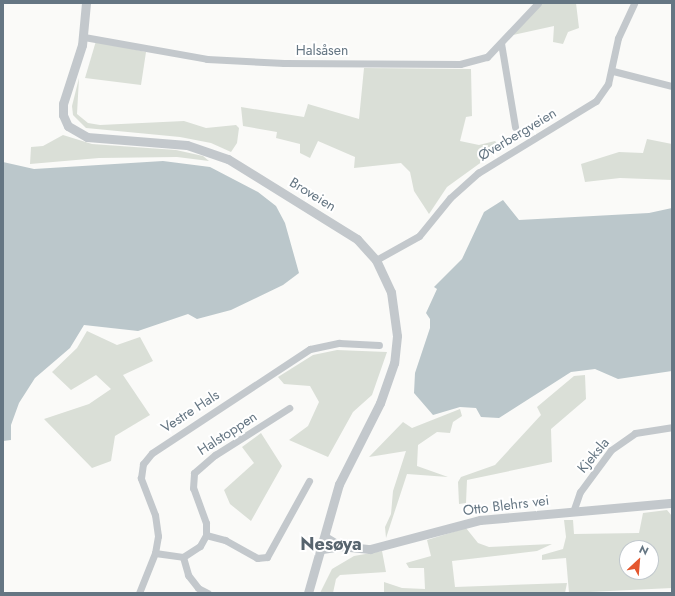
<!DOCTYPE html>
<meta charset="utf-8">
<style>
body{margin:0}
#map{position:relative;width:675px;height:596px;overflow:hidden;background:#fafaf8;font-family:Jost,sans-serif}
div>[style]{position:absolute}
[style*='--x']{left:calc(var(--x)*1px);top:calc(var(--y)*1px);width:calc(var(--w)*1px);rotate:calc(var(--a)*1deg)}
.green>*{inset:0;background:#dadfd7}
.water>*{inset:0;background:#bbc7cb}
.minor>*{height:7px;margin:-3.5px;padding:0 3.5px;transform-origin:3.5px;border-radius:3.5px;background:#c3c8cc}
.tertiary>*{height:9px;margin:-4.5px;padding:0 4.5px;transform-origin:4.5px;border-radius:4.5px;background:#c3c8cc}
span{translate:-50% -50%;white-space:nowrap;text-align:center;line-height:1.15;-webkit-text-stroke:4px #fff;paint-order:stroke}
.street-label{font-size:14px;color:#657683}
.district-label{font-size:18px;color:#57646e;font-weight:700}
.frame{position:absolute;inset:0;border:4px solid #657683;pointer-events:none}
.north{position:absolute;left:619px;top:540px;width:40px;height:40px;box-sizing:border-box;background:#fff;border:1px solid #c1c8cd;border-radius:50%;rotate:26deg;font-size:11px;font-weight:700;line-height:16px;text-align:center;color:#657683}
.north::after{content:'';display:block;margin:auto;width:14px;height:18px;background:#e4572e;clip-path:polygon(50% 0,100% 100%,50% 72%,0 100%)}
</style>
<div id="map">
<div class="green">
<i style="clip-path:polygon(542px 3px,576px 3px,579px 28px,568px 32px,563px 44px,553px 42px,554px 26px,513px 35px)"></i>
<i style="clip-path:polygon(96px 41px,146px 52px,141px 85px,85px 78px)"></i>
<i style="clip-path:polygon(364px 68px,471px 69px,472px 116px,466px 117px,460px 141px,479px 145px,495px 141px,501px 148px,447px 187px,429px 214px,414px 191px,410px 172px,401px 163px,354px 168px,355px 157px,318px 141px,310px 158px,300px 153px,300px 144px,276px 138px,277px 132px,243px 126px,241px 107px,304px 117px,308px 104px,359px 119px)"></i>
<i style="clip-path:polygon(79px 78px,77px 114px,88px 123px,100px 125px,184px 121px,206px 128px,236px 125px,239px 128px,237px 143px,231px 152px,211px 143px,180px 137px,86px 128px,73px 115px,72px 106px)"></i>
<i style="clip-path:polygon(63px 135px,92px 144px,176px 150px,203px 156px,209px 161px,177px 157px,99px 158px,30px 164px,31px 147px,43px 146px)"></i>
<i style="clip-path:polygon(647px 139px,672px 144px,672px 180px,620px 178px,585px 182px,581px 164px,619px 152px,643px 153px)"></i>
<i style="clip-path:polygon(87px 331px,117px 345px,140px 337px,153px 361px,123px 375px,150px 415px,115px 436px,111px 461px,92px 468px,44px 419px,89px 404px,111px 389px,96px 375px,71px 390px,52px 372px,77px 348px)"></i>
<i style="clip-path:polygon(337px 350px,387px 352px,372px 395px,353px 412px,328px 457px,289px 440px,308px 426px,319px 402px,310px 386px,284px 384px,278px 377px,313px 355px)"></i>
<i style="clip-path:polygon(585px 375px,586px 399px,551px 429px,552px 462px,467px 480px,466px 503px,459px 504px,458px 482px,461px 477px,495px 465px,541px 415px,537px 407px,574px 376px)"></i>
<i style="clip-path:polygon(460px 409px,462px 416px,453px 422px,450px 433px,437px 432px,418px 445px,417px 466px,448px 477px,407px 474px,386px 538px,385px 527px,391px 514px,393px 491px,406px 451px,369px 457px,403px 422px,412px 428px)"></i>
<i style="clip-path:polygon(261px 433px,282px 466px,251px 521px,230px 504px,224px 490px,254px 463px,242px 447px)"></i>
<i style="clip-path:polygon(evenodd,667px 510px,672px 516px,672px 588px,569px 593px,566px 558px,542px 560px,542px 555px,563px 549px,566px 537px,564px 520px,573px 520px,574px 534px,639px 533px,643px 513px,667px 510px,627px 548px,651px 548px,651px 572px,627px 572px,627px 548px)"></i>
<i style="clip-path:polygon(466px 528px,478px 543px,489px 547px,552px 544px,537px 551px,452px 561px,455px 587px,567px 583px,565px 593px,384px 593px,384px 582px,402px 588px,425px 589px,424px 568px,409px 568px,406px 563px,431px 556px,427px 540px)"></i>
<i style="clip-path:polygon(382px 551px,386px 572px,340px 575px,336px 579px,333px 593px,320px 593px,332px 569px,354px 556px)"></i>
</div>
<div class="water">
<i style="clip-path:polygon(163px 161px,210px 167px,258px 192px,276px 206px,285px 223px,299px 273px,283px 285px,231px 310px,197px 319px,188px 314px,138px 331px,84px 325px,70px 348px,35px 378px,19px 403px,11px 425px,11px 440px,3px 441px,3px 162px,34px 169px)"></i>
<i style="clip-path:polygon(503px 200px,519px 220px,649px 213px,672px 208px,672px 371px,618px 379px,595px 369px,571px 372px,499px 418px,481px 417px,476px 408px,460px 407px,433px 415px,414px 393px,415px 373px,430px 328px,430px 319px,426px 313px,437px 289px,434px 287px,462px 259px,484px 212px)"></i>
</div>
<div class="minor">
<i style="--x:84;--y:37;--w:125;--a:10.1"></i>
<i style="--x:207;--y:59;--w:77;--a:3"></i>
<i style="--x:284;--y:63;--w:176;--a:0.3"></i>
<i style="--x:460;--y:64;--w:28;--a:-15"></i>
<i style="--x:487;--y:57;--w:74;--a:-46.6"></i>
<i style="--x:501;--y:43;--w:85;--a:80.5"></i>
<i style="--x:613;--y:71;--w:61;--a:14.3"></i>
<i style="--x:376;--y:260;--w:49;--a:-29.2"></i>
<i style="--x:419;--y:236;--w:49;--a:-50.8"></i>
<i style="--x:450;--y:198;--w:38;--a:-42"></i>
<i style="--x:478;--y:173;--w:138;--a:-31.4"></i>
<i style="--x:596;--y:101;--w:21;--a:-55"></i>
<i style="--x:608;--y:84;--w:47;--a:-77.7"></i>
<i style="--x:618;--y:38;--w:38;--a:-65"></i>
<i style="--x:573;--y:512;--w:21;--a:-71"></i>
<i style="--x:580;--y:492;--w:52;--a:-53.6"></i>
<i style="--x:611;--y:450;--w:29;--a:-35"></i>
<i style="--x:635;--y:433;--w:37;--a:-9"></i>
<i style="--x:206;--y:535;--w:20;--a:15"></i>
<i style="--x:225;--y:540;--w:37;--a:29"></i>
<i style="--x:257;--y:558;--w:10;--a:-6"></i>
<i style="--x:267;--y:557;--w:87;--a:-61.1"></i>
<i style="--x:155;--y:553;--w:28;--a:8"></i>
<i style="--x:183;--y:557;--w:20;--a:-33"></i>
<i style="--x:200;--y:546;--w:13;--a:-61"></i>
<i style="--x:206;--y:535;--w:12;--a:-90"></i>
<i style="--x:206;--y:523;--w:37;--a:-110"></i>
<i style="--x:193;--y:488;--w:15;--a:-86"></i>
<i style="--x:194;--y:473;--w:28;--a:-41"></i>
<i style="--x:215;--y:455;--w:88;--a:-32.4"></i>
<i style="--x:183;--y:557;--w:19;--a:74"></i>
<i style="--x:188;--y:575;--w:16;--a:52"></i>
<i style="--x:198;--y:588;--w:11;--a:27"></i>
<i style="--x:139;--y:593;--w:43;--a:-68.2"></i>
<i style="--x:155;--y:553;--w:17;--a:-80"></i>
<i style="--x:158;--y:536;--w:21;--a:-98"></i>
<i style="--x:155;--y:515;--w:40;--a:-111"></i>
<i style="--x:141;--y:478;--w:14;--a:-82"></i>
<i style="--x:143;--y:464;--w:14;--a:-51"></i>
<i style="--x:152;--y:453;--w:189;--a:-33.4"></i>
<i style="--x:310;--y:349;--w:30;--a:-12"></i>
<i style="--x:339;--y:343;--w:40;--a:2.9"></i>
</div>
<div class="tertiary">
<i style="--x:86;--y:3;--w:42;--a:95.4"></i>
<i style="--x:82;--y:45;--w:62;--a:107.9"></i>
<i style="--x:63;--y:104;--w:11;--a:90"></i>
<i style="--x:63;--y:115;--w:12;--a:66"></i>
<i style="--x:68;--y:126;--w:22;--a:30"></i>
<i style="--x:87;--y:137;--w:100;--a:4.6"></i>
<i style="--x:187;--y:145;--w:43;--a:18.9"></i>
<i style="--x:228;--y:159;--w:152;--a:31.8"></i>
<i style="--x:357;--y:239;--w:28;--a:48"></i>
<i style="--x:376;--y:260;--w:35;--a:65"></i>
<i style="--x:391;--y:292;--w:44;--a:82.2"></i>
<i style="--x:397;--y:336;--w:27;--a:96"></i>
<i style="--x:394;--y:363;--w:42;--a:109.3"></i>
<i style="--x:380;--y:403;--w:91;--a:116.8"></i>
<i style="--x:339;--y:484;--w:113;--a:105.9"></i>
<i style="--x:325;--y:537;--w:17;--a:31"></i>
<i style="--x:340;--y:546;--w:30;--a:6"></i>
<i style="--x:370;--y:549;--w:114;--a:-14.8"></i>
<i style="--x:480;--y:520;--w:193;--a:-5.1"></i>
<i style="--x:322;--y:549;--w:18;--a:-9"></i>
</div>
<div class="street-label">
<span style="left:322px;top:50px">Halsåsen</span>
<span style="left:517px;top:134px;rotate:-31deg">Øverbergveien</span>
<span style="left:313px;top:194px;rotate:31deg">Broveien</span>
<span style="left:190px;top:411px;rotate:-33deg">Vestre Hals</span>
<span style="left:227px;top:433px;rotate:-33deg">Halstoppen</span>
<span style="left:593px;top:455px;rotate:-50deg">Kjeksla</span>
<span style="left:506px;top:505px;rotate:-7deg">Otto Blehrs vei</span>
</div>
<div class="district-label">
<span style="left:331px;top:544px">Nesøya</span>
</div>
<div class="frame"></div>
<div class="north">N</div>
</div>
